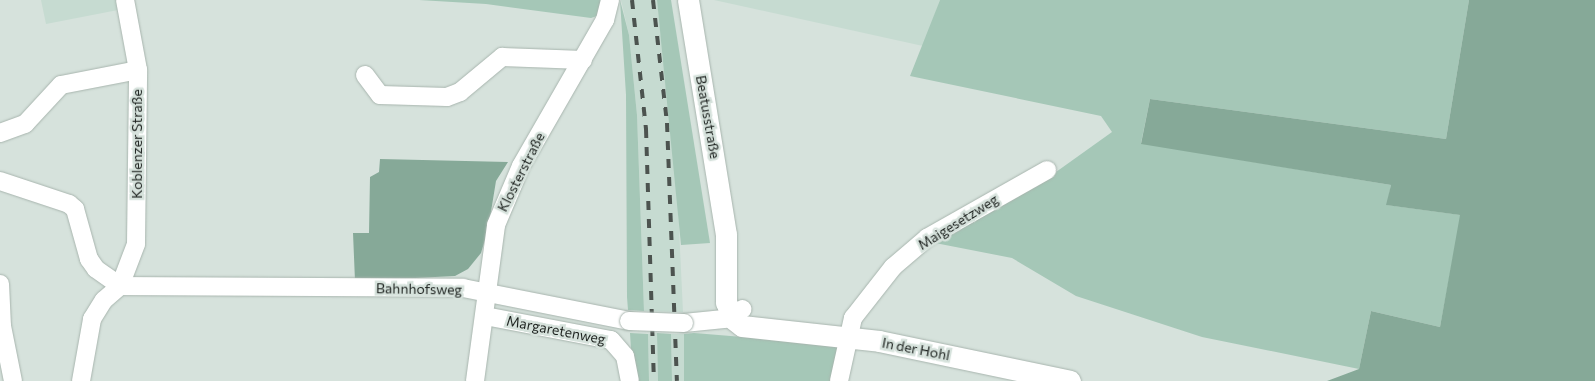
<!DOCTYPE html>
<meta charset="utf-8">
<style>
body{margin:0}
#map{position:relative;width:1595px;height:381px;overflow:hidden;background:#d6e2dc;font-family:Commissioner,sans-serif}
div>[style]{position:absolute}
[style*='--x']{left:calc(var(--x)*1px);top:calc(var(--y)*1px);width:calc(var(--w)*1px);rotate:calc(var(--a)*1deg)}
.built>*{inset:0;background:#c6dbd1}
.green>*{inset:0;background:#a5c7b7}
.forest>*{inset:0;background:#86a998}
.roads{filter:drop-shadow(0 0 1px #a8b5ae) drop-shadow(0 0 1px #a8b5ae)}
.minor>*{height:18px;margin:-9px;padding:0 9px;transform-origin:9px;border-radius:9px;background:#fff}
.tertiary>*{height:21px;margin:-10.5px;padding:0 10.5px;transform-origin:10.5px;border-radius:10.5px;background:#fff}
.rail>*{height:4px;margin-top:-2px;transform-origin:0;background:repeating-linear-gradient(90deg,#4c534f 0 9px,transparent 0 18px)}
.bridges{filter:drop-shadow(0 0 1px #a8b5ae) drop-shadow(0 0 1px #a8b5ae)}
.minor-bridge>*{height:18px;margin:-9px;padding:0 9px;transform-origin:9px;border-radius:9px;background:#fff}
span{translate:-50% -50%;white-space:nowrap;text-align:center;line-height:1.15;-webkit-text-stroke:5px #d6e2dc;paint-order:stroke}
.street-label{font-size:14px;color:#1d221f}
</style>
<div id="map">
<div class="built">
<i style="clip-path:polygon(41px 0,116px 0,118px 10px,46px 24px)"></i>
<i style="clip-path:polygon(621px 0,657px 0,677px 185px,683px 312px,644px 311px,637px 115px,629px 35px)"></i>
<i style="clip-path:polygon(714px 0,940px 0,923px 46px)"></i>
<i style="clip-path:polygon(657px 333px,658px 381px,649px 381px,648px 334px)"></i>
<i style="clip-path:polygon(671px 334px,684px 334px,684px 381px,672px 381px)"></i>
</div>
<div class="green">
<i style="clip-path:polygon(419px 0,601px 0,597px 16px,591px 18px,486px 4px)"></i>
<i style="clip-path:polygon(620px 0,629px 35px,637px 115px,644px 311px,628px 310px,627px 297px,626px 95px)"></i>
<i style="clip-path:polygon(657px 0,671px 0,710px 243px,681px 245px)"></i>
<i style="clip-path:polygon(940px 0,1469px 0,1446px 139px,1150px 99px,1141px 143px,1391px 185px,1387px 205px,1461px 215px,1440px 327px,1371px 311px,1359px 369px,1202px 337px,1076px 296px,1012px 258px,930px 242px,1056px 172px,1112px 132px,1101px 116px,910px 76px)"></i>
<i style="clip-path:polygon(630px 333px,648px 334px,649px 381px,633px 381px)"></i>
<i style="clip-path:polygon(657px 333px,671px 334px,672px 381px,658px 381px)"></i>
<i style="clip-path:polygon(684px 334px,694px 333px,842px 345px,835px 381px,684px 381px)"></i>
</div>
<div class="forest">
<i style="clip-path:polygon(1469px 0,1595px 0,1595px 381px,1327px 381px,1359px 369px,1371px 311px,1440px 327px,1460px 215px,1386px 205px,1391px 185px,1141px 144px,1150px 99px,1446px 139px)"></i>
<i style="clip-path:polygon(380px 159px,508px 162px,496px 181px,488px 230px,481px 253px,468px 269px,455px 276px,355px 281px,353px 233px,369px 233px,370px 177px,379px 172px)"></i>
</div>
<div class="roads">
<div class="minor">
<i style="--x:365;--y:75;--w:25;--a:53"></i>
<i style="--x:380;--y:95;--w:67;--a:1.7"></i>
<i style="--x:447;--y:97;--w:14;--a:-21"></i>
<i style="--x:460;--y:92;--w:55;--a:-39.8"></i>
<i style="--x:502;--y:57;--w:81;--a:2.1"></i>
<i style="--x:0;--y:133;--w:27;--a:-20"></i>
<i style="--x:25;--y:124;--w:53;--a:-47.3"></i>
<i style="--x:61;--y:85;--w:78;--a:-11"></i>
<i style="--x:0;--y:181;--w:73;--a:18.4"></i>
<i style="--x:69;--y:204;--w:8;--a:40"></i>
<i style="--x:75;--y:209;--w:52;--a:74.4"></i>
<i style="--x:89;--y:259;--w:12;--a:55"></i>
<i style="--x:96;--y:269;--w:29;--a:35"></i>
<i style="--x:0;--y:284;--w:42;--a:87.3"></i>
<i style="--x:2;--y:326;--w:56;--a:78.7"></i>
<i style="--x:120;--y:286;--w:343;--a:0.3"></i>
<i style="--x:463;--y:288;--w:169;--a:11.2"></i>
<i style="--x:485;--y:316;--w:128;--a:10.8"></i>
<i style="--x:611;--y:340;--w:21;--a:49"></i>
<i style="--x:625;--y:356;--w:25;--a:79"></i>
<i style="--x:684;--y:323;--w:40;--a:-5.7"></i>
<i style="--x:724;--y:319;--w:21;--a:-28"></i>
<i style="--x:81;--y:381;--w:63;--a:-79.9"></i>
<i style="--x:92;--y:319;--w:22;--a:-58"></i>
<i style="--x:104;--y:300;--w:21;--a:-41"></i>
<i style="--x:120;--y:286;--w:45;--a:-69.1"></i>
<i style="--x:136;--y:244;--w:174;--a:-89.3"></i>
<i style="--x:138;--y:70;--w:71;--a:-100.5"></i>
<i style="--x:475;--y:381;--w:157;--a:-82.3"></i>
<i style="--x:496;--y:225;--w:64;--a:-67"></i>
<i style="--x:521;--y:166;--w:168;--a:-60.1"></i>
<i style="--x:605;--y:20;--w:21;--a:-76"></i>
<i style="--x:839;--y:381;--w:65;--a:-77.5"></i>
<i style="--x:853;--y:318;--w:65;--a:-51.9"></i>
<i style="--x:893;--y:267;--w:45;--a:-40.5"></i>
<i style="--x:927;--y:238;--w:138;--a:-29.5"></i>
</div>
<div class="tertiary">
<i style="--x:688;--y:0;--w:237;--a:80.8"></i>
<i style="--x:726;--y:234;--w:68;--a:90"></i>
<i style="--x:726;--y:302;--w:18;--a:68"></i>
<i style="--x:733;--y:319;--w:11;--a:38"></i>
<i style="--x:742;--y:326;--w:138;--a:6.2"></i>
<i style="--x:879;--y:341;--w:195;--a:11.8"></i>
</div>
</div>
<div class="rail">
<i style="--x:632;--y:0;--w:130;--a:83.8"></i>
<i style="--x:646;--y:129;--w:252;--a:88.2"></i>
<i style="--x:653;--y:0;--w:124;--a:83.5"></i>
<i style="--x:667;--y:123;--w:258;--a:87.8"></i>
</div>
<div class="bridges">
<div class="minor-bridge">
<i style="--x:629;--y:321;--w:55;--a:2.1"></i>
</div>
</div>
<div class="street-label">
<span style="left:708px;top:117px;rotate:80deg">Beatusstraße</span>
<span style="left:137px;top:144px;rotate:-90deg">Koblenzer Straße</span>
<span style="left:521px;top:172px;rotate:-63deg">Klosterstraße</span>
<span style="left:958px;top:222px;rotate:-32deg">Maigesetzweg</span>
<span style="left:419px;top:289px;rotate:1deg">Bahnhofsweg</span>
<span style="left:556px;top:330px;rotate:11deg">Margaretenweg</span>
<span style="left:916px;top:349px;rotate:11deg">In der Hohl</span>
</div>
</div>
